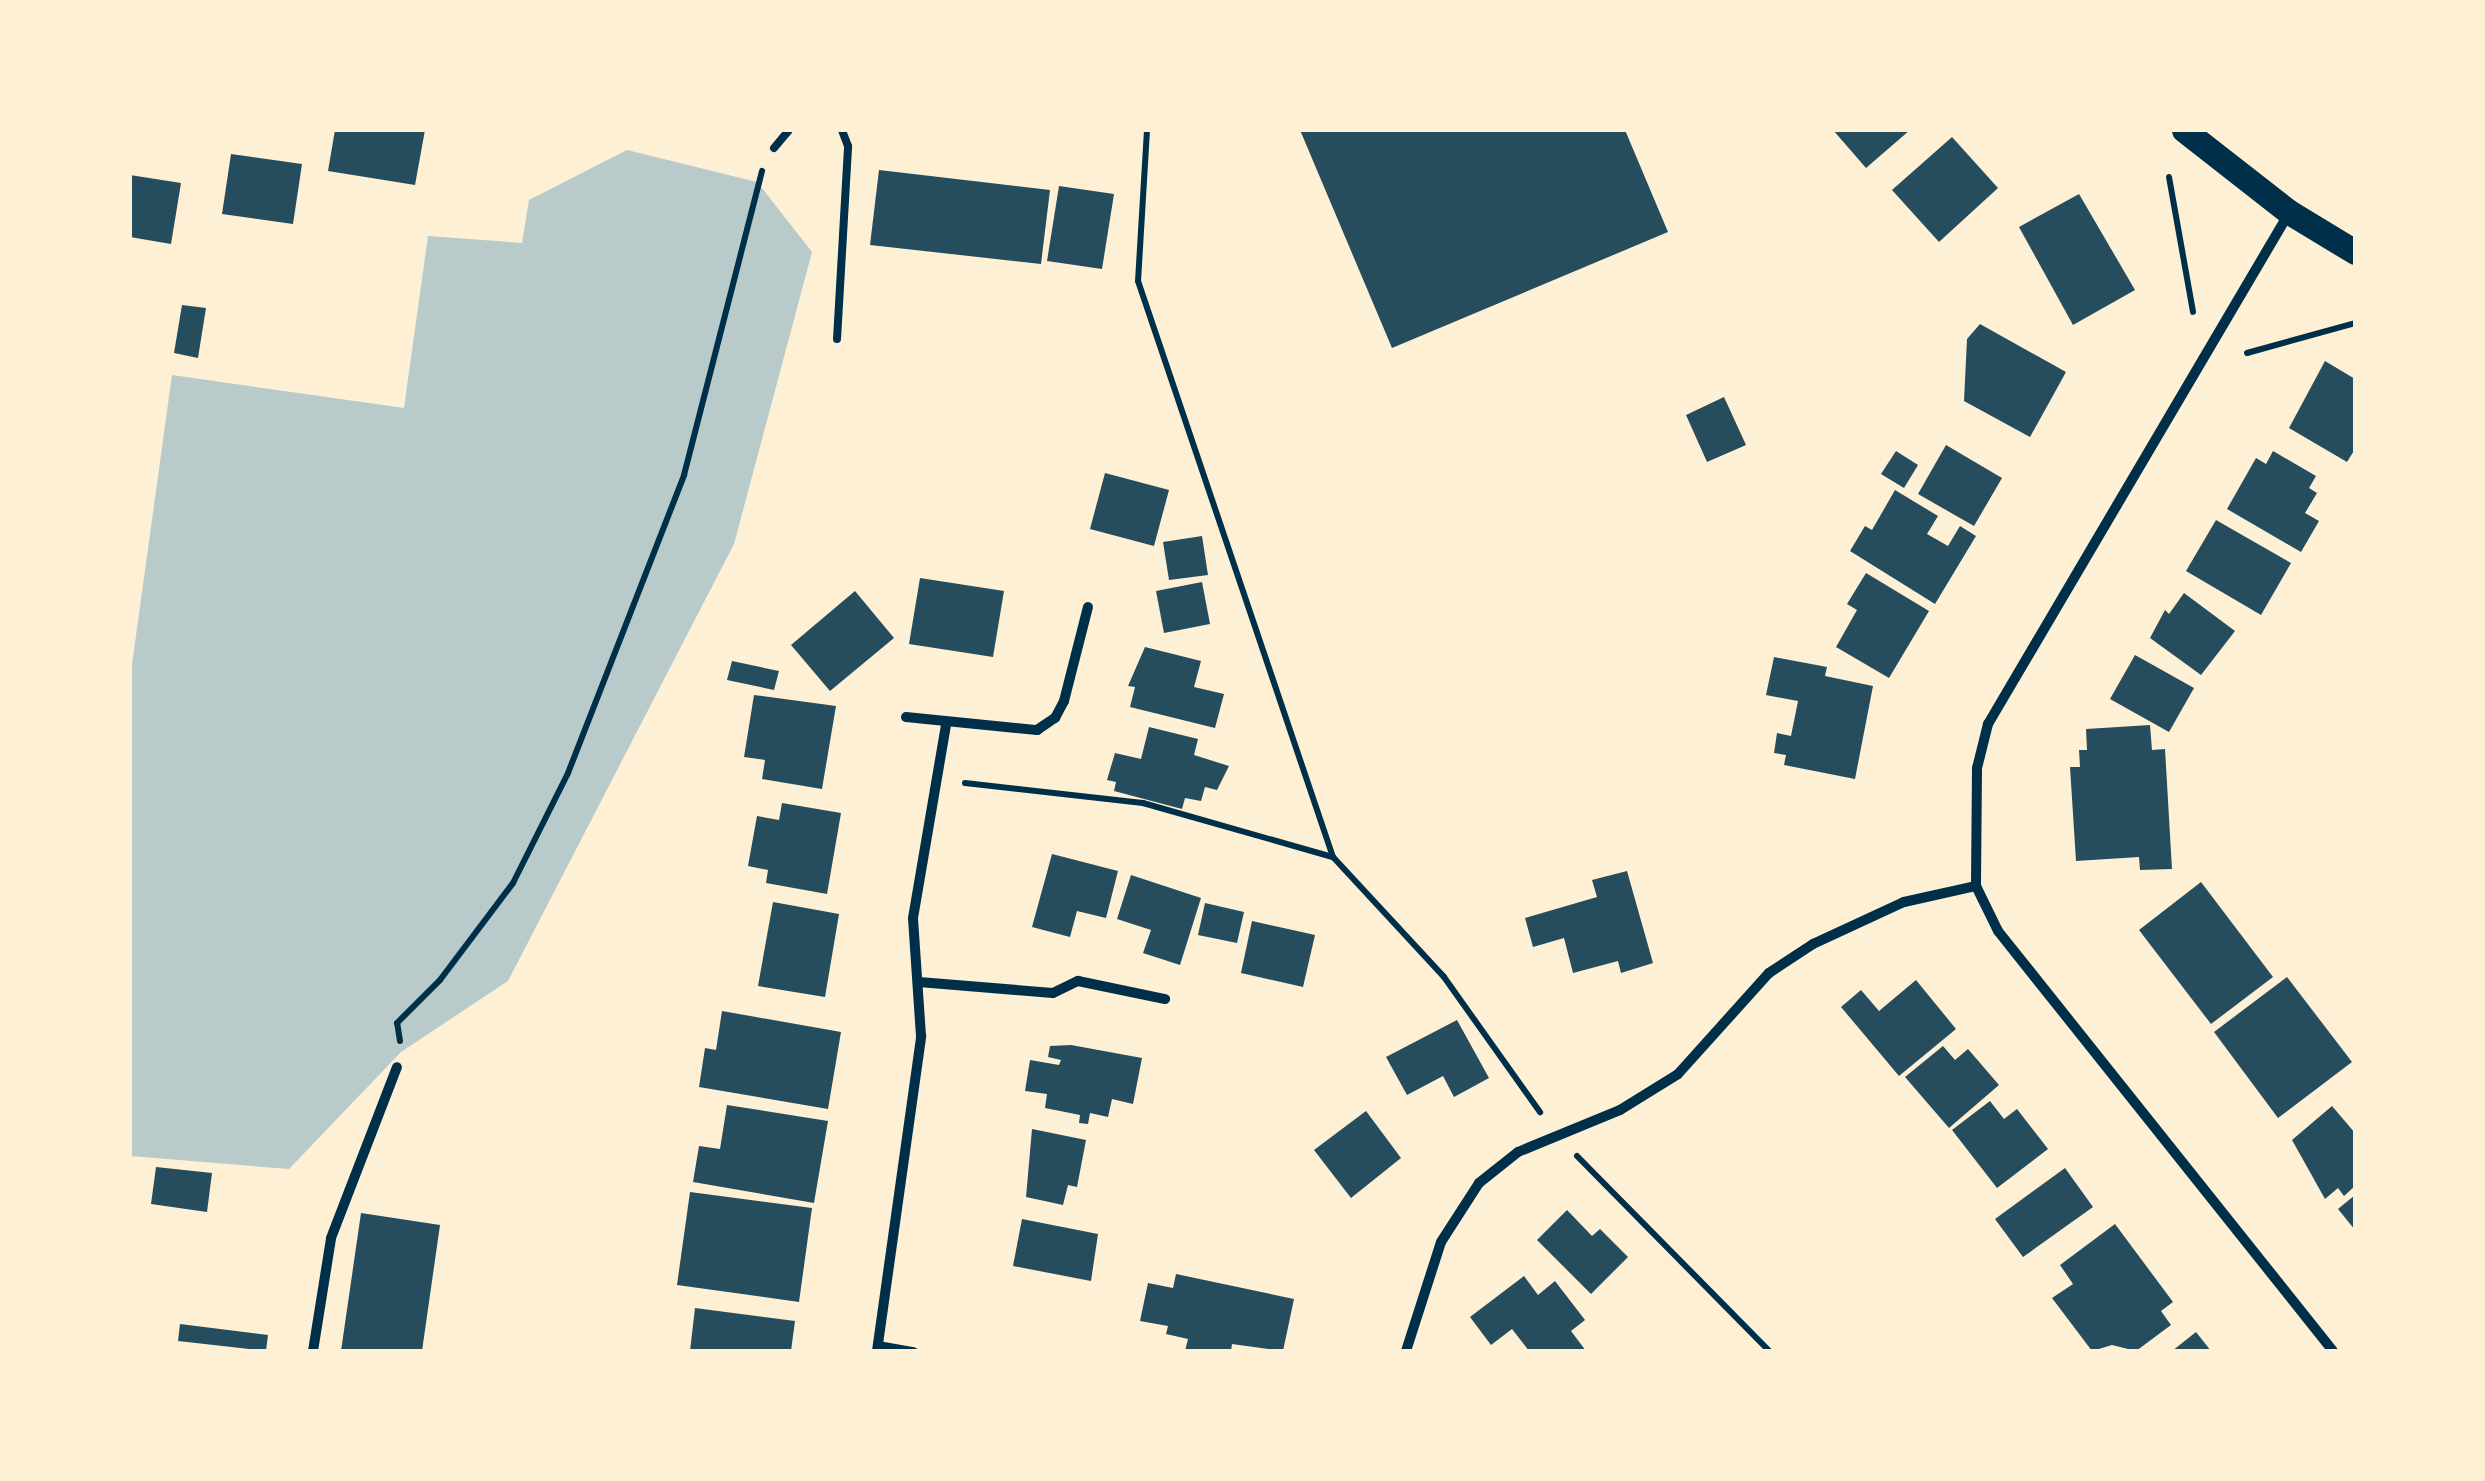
<!DOCTYPE html>
<style>
body{margin:0}
#map{position:relative;width:2485px;height:1481px;overflow:hidden;background:#fdf0d5;font-family:"Roboto Condensed",sans-serif}
div>[style]{position:absolute}
[style*='--x']{left:calc(var(--x)*1px);top:calc(var(--y)*1px);width:calc(var(--w)*1px);rotate:calc(var(--a)*1deg)}
.green>*{inset:0;background:#b9caca}
.building>*{inset:0;background:#264d5e}
.path>*{height:6px;margin:-3px;padding:0 3px;transform-origin:3px;border-radius:3px;background:#003049}
.service>*{height:8px;margin:-4px;padding:0 4px;transform-origin:4px;border-radius:4px;background:#003049}
.minor>*{height:10px;margin:-5px;padding:0 5px;transform-origin:5px;border-radius:5px;background:#003049}
.primary>*{height:25px;margin:-12.5px;padding:0 12.5px;transform-origin:12.5px;border-radius:12.5px;background:#003049}
span{translate:-50% -50%;white-space:nowrap;text-align:center;line-height:1.15;-webkit-text-stroke:9px #fdf0d5;paint-order:stroke}
.frame{position:absolute;inset:0;border:132px solid #fdf0d5;pointer-events:none}
</style>
<div id="map">
<div class="green">
<i style="clip-path:polygon(627px 150px,757px 182px,812px 252px,734px 544px,508px 981px,401px 1052px,289px 1169px,130px 1156px,130px 679px,172px 375px,404px 408px,428px 236px,522px 243px,529px 200px)"></i>
</div>
<div class="building">
<i style="clip-path:polygon(335px 130px,425px 130px,415px 185px,328px 171px)"></i>
<i style="clip-path:polygon(1300px 130px,1625px 130px,1668px 232px,1392px 348px)"></i>
<i style="clip-path:polygon(1833px 130px,1910px 130px,1866px 168px)"></i>
<i style="clip-path:polygon(1952px 137px,1998px 188px,1939px 242px,1892px 190px)"></i>
<i style="clip-path:polygon(231px 154px,302px 164px,293px 224px,222px 214px)"></i>
<i style="clip-path:polygon(879px 170px,1050px 190px,1041px 264px,870px 245px)"></i>
<i style="clip-path:polygon(130px 175px,181px 183px,171px 244px,130px 237px)"></i>
<i style="clip-path:polygon(1059px 186px,1114px 194px,1102px 269px,1047px 261px)"></i>
<i style="clip-path:polygon(2079px 194px,2135px 290px,2073px 325px,2019px 227px)"></i>
<i style="clip-path:polygon(182px 305px,206px 308px,198px 358px,174px 353px)"></i>
<i style="clip-path:polygon(1980px 324px,2066px 372px,2030px 437px,1964px 401px,1967px 339px)"></i>
<i style="clip-path:polygon(2325px 361px,2355px 379px,2355px 449px,2347px 462px,2289px 428px)"></i>
<i style="clip-path:polygon(1724px 397px,1746px 445px,1707px 462px,1686px 415px)"></i>
<i style="clip-path:polygon(1946px 445px,2002px 478px,1974px 526px,1918px 494px)"></i>
<i style="clip-path:polygon(1896px 451px,1918px 465px,1904px 488px,1881px 474px)"></i>
<i style="clip-path:polygon(2273px 451px,2316px 476px,2309px 488px,2317px 493px,2305px 513px,2319px 521px,2301px 552px,2227px 509px,2256px 458px,2266px 464px)"></i>
<i style="clip-path:polygon(1105px 473px,1169px 490px,1154px 546px,1090px 529px)"></i>
<i style="clip-path:polygon(1895px 490px,1938px 516px,1927px 534px,1948px 546px,1960px 526px,1976px 536px,1935px 604px,1850px 551px,1865px 526px,1872px 530px)"></i>
<i style="clip-path:polygon(2216px 520px,2291px 563px,2261px 615px,2186px 571px)"></i>
<i style="clip-path:polygon(1202px 536px,1208px 575px,1169px 580px,1163px 542px)"></i>
<i style="clip-path:polygon(1866px 573px,1929px 611px,1889px 678px,1836px 647px,1857px 610px,1847px 604px)"></i>
<i style="clip-path:polygon(920px 578px,1004px 591px,993px 657px,909px 644px)"></i>
<i style="clip-path:polygon(1202px 582px,1210px 624px,1164px 633px,1156px 591px)"></i>
<i style="clip-path:polygon(855px 591px,894px 638px,830px 691px,791px 645px)"></i>
<i style="clip-path:polygon(2184px 593px,2235px 631px,2201px 675px,2150px 638px,2165px 610px,2169px 614px)"></i>
<i style="clip-path:polygon(1145px 647px,1201px 661px,1194px 687px,1224px 694px,1215px 728px,1130px 707px,1135px 687px,1128px 686px)"></i>
<i style="clip-path:polygon(2135px 655px,2194px 688px,2169px 732px,2110px 699px)"></i>
<i style="clip-path:polygon(1774px 657px,1827px 667px,1825px 676px,1873px 686px,1855px 779px,1784px 765px,1786px 755px,1774px 753px,1777px 733px,1791px 736px,1798px 701px,1766px 695px)"></i>
<i style="clip-path:polygon(732px 661px,779px 671px,774px 690px,727px 680px)"></i>
<i style="clip-path:polygon(754px 695px,836px 706px,822px 789px,762px 779px,765px 760px,744px 757px)"></i>
<i style="clip-path:polygon(2150px 725px,2152px 750px,2165px 749px,2172px 869px,2140px 870px,2139px 857px,2076px 861px,2070px 767px,2080px 767px,2079px 750px,2087px 750px,2086px 729px)"></i>
<i style="clip-path:polygon(1149px 727px,1198px 739px,1194px 755px,1229px 766px,1217px 790px,1205px 787px,1201px 801px,1185px 798px,1182px 809px,1114px 791px,1116px 782px,1107px 780px,1115px 753px,1141px 759px)"></i>
<i style="clip-path:polygon(782px 803px,841px 813px,827px 894px,766px 883px,768px 870px,748px 866px,757px 816px,779px 820px)"></i>
<i style="clip-path:polygon(1052px 854px,1118px 871px,1106px 918px,1077px 911px,1070px 937px,1032px 927px)"></i>
<i style="clip-path:polygon(1627px 871px,1653px 963px,1621px 973px,1618px 961px,1573px 973px,1564px 938px,1533px 947px,1525px 918px,1597px 897px,1592px 880px)"></i>
<i style="clip-path:polygon(1131px 875px,1201px 898px,1180px 965px,1143px 953px,1151px 930px,1117px 919px)"></i>
<i style="clip-path:polygon(2201px 882px,2273px 977px,2211px 1024px,2139px 930px)"></i>
<i style="clip-path:polygon(773px 902px,839px 914px,825px 997px,758px 986px)"></i>
<i style="clip-path:polygon(1205px 903px,1244px 912px,1237px 943px,1198px 935px)"></i>
<i style="clip-path:polygon(1252px 921px,1315px 935px,1303px 987px,1241px 973px)"></i>
<i style="clip-path:polygon(2287px 977px,2352px 1062px,2278px 1118px,2214px 1032px)"></i>
<i style="clip-path:polygon(1916px 980px,1956px 1029px,1899px 1076px,1841px 1007px,1861px 990px,1879px 1011px)"></i>
<i style="clip-path:polygon(722px 1011px,841px 1032px,828px 1109px,699px 1087px,705px 1048px,716px 1050px)"></i>
<i style="clip-path:polygon(1457px 1020px,1489px 1078px,1454px 1097px,1443px 1076px,1407px 1095px,1386px 1057px)"></i>
<i style="clip-path:polygon(1071px 1045px,1142px 1058px,1133px 1104px,1112px 1099px,1108px 1117px,1090px 1113px,1088px 1124px,1079px 1123px,1080px 1115px,1045px 1108px,1047px 1094px,1025px 1091px,1030px 1060px,1059px 1065px,1061px 1060px,1048px 1057px,1050px 1046px)"></i>
<i style="clip-path:polygon(1943px 1046px,1955px 1060px,1968px 1049px,1999px 1085px,1949px 1128px,1905px 1077px)"></i>
<i style="clip-path:polygon(1990px 1101px,2004px 1119px,2017px 1109px,2048px 1149px,1997px 1188px,1952px 1130px)"></i>
<i style="clip-path:polygon(727px 1105px,828px 1121px,814px 1203px,693px 1182px,699px 1146px,720px 1149px)"></i>
<i style="clip-path:polygon(2332px 1106px,2355px 1133px,2355px 1186px,2344px 1196px,2338px 1188px,2325px 1199px,2292px 1140px)"></i>
<i style="clip-path:polygon(1366px 1111px,1401px 1158px,1351px 1198px,1314px 1150px)"></i>
<i style="clip-path:polygon(1032px 1129px,1086px 1140px,1077px 1187px,1068px 1185px,1063px 1205px,1026px 1197px)"></i>
<i style="clip-path:polygon(156px 1167px,212px 1173px,207px 1212px,151px 1204px)"></i>
<i style="clip-path:polygon(2065px 1168px,2093px 1207px,2023px 1257px,1995px 1219px)"></i>
<i style="clip-path:polygon(690px 1192px,812px 1208px,799px 1302px,677px 1285px)"></i>
<i style="clip-path:polygon(2355px 1195px,2355px 1230px,2338px 1209px)"></i>
<i style="clip-path:polygon(1567px 1210px,1592px 1236px,1600px 1229px,1628px 1257px,1591px 1294px,1537px 1240px)"></i>
<i style="clip-path:polygon(361px 1213px,440px 1225px,422px 1351px,341px 1351px)"></i>
<i style="clip-path:polygon(1022px 1219px,1098px 1234px,1091px 1281px,1013px 1266px)"></i>
<i style="clip-path:polygon(2115px 1224px,2173px 1302px,2161px 1311px,2171px 1325px,2136px 1351px,2112px 1345px,2092px 1351px,2052px 1298px,2073px 1284px,2060px 1265px)"></i>
<i style="clip-path:polygon(1176px 1274px,1294px 1299px,1283px 1351px,1232px 1344px,1231px 1351px,1185px 1351px,1188px 1339px,1166px 1334px,1168px 1326px,1140px 1321px,1148px 1283px,1173px 1288px)"></i>
<i style="clip-path:polygon(1524px 1276px,1538px 1295px,1555px 1281px,1585px 1320px,1571px 1331px,1586px 1351px,1529px 1351px,1512px 1329px,1491px 1345px,1470px 1317px)"></i>
<i style="clip-path:polygon(695px 1308px,795px 1321px,791px 1351px,690px 1351px)"></i>
<i style="clip-path:polygon(180px 1324px,268px 1335px,266px 1351px,178px 1341px)"></i>
<i style="clip-path:polygon(2196px 1332px,2211px 1351px,2172px 1351px)"></i>
</div>
<div class="path">
<i style="--x:1147;--y:130;--w:151;--a:93.4"></i>
<i style="--x:1138;--y:281;--w:608;--a:71.3"></i>
<i style="--x:1333;--y:857;--w:163;--a:47.2"></i>
<i style="--x:1444;--y:977;--w:166;--a:54.6"></i>
<i style="--x:2169;--y:177;--w:137;--a:79.9"></i>
<i style="--x:2247;--y:353;--w:112;--a:-15.5"></i>
<i style="--x:965;--y:783;--w:179;--a:6.4"></i>
<i style="--x:1143;--y:803;--w:198;--a:15.9"></i>
<i style="--x:400;--y:1041;--w:18;--a:-99"></i>
<i style="--x:397;--y:1023;--w:61;--a:-45"></i>
<i style="--x:440;--y:980;--w:121;--a:-53"></i>
<i style="--x:513;--y:883;--w:123;--a:-63.4"></i>
<i style="--x:568;--y:773;--w:320;--a:-68.7"></i>
<i style="--x:684;--y:475;--w:314;--a:-75.6"></i>
<i style="--x:1577;--y:1156;--w:274;--a:45.4"></i>
</div>
<div class="service">
<i style="--x:774;--y:148;--w:23;--a:-50"></i>
<i style="--x:837;--y:339;--w:193;--a:-86.7"></i>
<i style="--x:848;--y:146;--w:17;--a:-111"></i>
<i style="--x:878;--y:1345;--w:36;--a:10"></i>
</div>
<div class="minor">
<i style="--x:2289;--y:213;--w:593;--a:120.5"></i>
<i style="--x:1988;--y:724;--w:45;--a:104"></i>
<i style="--x:1977;--y:768;--w:118;--a:90.5"></i>
<i style="--x:1976;--y:886;--w:50;--a:63.9"></i>
<i style="--x:1998;--y:931;--w:537;--a:51.42"></i>
<i style="--x:906;--y:717;--w:132;--a:5.7"></i>
<i style="--x:1037;--y:730;--w:22;--a:-34"></i>
<i style="--x:1055;--y:718;--w:19;--a:-62"></i>
<i style="--x:1064;--y:701;--w:97;--a:-75.7"></i>
<i style="--x:919;--y:982;--w:134;--a:4.7"></i>
<i style="--x:1053;--y:993;--w:28;--a:-26"></i>
<i style="--x:1078;--y:981;--w:89;--a:11.7"></i>
<i style="--x:313;--y:1351;--w:114;--a:-80.9"></i>
<i style="--x:331;--y:1238;--w:183;--a:-68.9"></i>
<i style="--x:877;--y:1351;--w:318;--a:-82"></i>
<i style="--x:921;--y:1036;--w:118;--a:-93.9"></i>
<i style="--x:913;--y:918;--w:197;--a:-80.3"></i>
<i style="--x:1406;--y:1351;--w:114;--a:-72.2"></i>
<i style="--x:1441;--y:1242;--w:70;--a:-57.2"></i>
<i style="--x:1479;--y:1183;--w:50;--a:-38.5"></i>
<i style="--x:1518;--y:1152;--w:110;--a:-22.4"></i>
<i style="--x:1620;--y:1110;--w:68;--a:-31.8"></i>
<i style="--x:1678;--y:1074;--w:136;--a:-48"></i>
<i style="--x:1769;--y:973;--w:53;--a:-33.4"></i>
<i style="--x:1813;--y:944;--w:100;--a:-24.8"></i>
<i style="--x:1904;--y:902;--w:74;--a:-12.5"></i>
</div>
<div class="primary">
<i style="--x:2184;--y:130;--w:133;--a:38"></i>
<i style="--x:2289;--y:212;--w:77;--a:31.2"></i>
</div>
<div class="frame"></div>
</div>
